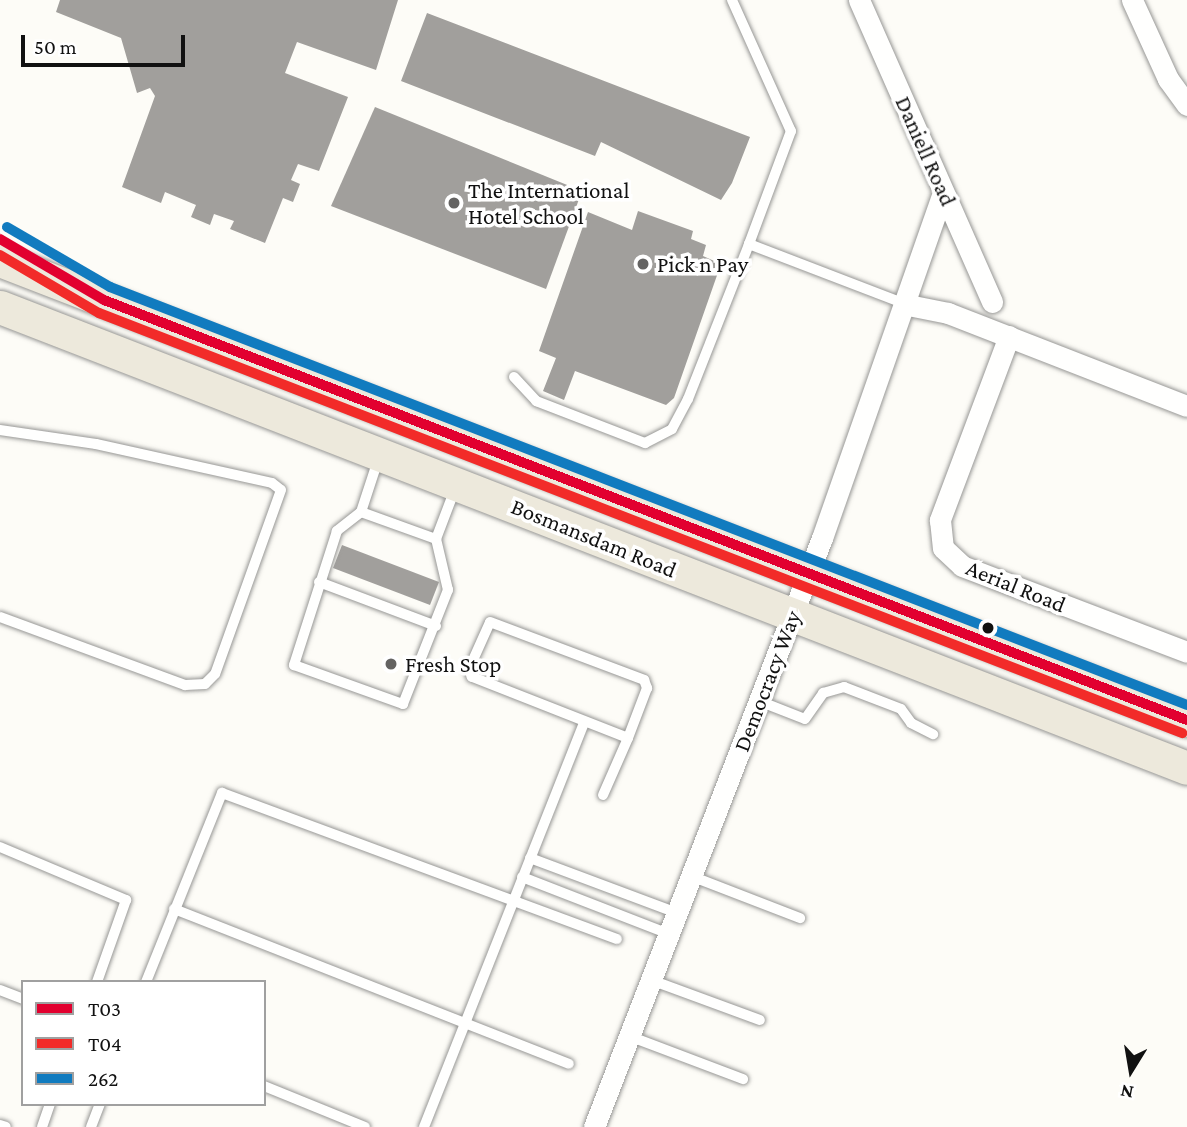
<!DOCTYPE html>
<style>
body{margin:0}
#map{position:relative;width:1187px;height:1127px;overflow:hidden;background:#fdfcf7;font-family:"Crimson Pro",serif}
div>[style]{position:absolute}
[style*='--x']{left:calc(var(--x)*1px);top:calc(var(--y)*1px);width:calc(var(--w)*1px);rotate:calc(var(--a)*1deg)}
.building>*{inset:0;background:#a19f9c}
.roads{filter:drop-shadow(0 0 2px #979795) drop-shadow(0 0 2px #979795)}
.service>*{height:10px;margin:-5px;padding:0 5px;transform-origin:5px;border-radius:5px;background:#fffffe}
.minor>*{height:21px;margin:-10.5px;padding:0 10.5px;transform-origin:10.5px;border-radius:10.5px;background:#fffffe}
.primary>*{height:33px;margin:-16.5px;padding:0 16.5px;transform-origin:16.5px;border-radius:16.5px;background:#ede9dc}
.bus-1>*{height:10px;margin:-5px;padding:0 5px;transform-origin:5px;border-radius:5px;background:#e2002f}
.bus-2>*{height:10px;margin:-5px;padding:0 5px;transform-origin:5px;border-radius:5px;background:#f22b29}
.bus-3>*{height:10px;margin:-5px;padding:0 5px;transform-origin:5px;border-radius:5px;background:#117bbf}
.dots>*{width:19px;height:19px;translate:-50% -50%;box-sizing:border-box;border:4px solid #fff;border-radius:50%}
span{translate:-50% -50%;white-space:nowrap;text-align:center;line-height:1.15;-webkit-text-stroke:7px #fff;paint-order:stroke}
.street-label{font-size:23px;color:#111}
.poi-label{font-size:23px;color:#111}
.left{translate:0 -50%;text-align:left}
.legend{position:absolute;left:21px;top:980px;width:245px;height:126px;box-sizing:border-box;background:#fff;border:2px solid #a0a0a0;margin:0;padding:9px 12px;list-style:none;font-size:21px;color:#111}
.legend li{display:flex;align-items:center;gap:14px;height:35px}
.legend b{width:35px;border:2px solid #a0a0a0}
.north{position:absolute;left:1096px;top:1036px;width:70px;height:70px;-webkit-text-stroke:5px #fff;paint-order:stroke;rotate:191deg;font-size:19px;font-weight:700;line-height:28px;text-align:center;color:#111}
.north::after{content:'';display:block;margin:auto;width:24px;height:32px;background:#111;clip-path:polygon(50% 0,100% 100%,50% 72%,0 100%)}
.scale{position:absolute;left:21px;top:35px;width:164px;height:32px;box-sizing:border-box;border:4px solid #111;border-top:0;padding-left:9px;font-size:21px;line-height:24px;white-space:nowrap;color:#111;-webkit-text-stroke:5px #fff;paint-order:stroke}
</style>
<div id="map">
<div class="building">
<i style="clip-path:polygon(60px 0,398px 0,376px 70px,297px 42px,285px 73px,348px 97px,319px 171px,298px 164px,291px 180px,300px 184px,293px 202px,283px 198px,265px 243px,230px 229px,234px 221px,214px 214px,210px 225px,191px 217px,196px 205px,165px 192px,161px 203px,122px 187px,155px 96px,150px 88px,137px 93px,121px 38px,56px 12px)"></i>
<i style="clip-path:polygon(427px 13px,750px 137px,732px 183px,721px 200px,601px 142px,595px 156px,401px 81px)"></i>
<i style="clip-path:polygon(375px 107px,582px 191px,546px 289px,331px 206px)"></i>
<i style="clip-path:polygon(638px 211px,693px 231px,691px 239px,706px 245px,703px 256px,721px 264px,674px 398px,666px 405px,575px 371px,564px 400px,543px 391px,556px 358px,539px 351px,588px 212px,632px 230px)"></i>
<i style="clip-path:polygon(342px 545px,439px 582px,430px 605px,333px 568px)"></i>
</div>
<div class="roads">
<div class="service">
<i style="--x:732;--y:0;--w:144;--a:65.8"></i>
<i style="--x:791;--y:131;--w:121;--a:110.4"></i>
<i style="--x:514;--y:377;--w:33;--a:47"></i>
<i style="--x:536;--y:401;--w:117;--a:21.1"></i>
<i style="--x:645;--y:443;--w:30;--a:-27"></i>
<i style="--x:672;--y:429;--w:34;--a:-62"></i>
<i style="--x:688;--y:399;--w:167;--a:-68.5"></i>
<i style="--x:749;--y:244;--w:167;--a:21"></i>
<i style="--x:0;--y:430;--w:97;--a:8.3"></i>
<i style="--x:96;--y:444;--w:180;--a:12.5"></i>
<i style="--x:272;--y:483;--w:11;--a:38"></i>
<i style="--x:281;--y:490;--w:195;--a:109.7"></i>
<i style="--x:215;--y:674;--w:14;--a:135"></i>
<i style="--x:205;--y:684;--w:20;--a:177"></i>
<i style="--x:185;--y:685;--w:197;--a:-159.8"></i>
<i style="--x:379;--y:457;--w:58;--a:108.1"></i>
<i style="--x:361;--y:512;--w:31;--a:142"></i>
<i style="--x:337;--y:531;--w:141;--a:107.8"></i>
<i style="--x:294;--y:665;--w:116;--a:19.7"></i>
<i style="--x:403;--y:704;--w:123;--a:-68.5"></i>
<i style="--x:448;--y:590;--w:52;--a:-103.2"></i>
<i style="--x:361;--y:512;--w:80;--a:19.8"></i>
<i style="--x:436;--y:539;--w:53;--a:-69.2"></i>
<i style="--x:319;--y:582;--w:125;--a:20.6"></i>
<i style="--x:490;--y:622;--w:165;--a:20.6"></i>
<i style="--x:644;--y:680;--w:9;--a:69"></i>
<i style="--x:647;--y:688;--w:53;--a:110.8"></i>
<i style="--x:628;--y:738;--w:168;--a:-158.6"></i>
<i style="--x:472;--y:677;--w:9;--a:-111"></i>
<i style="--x:469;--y:669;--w:51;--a:-65.9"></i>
<i style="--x:759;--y:701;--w:49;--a:21.4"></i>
<i style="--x:805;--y:719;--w:32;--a:-55"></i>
<i style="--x:823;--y:693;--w:22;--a:-16"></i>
<i style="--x:844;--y:687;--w:61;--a:21.1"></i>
<i style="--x:901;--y:709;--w:17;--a:54"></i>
<i style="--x:911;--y:723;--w:25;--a:27"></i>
<i style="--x:603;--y:795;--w:62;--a:-66.3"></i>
<i style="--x:0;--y:847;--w:137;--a:22.8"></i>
<i style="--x:126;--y:900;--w:87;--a:109.5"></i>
<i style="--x:530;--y:858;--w:157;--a:20.5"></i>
<i style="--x:691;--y:876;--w:117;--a:21.1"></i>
<i style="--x:522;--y:877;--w:158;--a:21.2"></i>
<i style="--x:174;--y:909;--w:424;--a:21.4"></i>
<i style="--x:651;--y:980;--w:116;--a:20.2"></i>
<i style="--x:146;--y:982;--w:204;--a:-68.1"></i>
<i style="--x:222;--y:793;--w:421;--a:20.3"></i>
<i style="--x:0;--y:990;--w:25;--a:21"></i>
<i style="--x:629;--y:1036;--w:122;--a:20.7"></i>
<i style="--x:264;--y:1086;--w:109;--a:22.1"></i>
<i style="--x:0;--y:1125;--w:6;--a:18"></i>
<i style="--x:42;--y:1127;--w:24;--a:-71"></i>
<i style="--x:91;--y:1127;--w:25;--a:-69"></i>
<i style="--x:424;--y:1127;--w:435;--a:-68.4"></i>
</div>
<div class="minor">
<i style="--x:859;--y:0;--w:330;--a:66.2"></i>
<i style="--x:1132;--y:0;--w:87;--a:65.5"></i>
<i style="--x:1168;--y:79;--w:32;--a:54"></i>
<i style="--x:908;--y:305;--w:41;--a:11.3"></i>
<i style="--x:948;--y:313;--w:256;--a:21.3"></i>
<i style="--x:1009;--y:336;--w:197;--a:110.6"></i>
<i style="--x:940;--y:520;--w:28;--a:84"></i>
<i style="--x:943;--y:548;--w:26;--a:43"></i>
<i style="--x:962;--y:566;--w:241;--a:20.9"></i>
<i style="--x:594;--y:1127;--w:632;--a:-68.84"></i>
<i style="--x:822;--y:538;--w:366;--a:-70.7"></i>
</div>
<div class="primary">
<i style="--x:0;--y:260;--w:1273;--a:21.18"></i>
<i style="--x:0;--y:307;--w:1273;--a:21.22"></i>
</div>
</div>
<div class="bus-1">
<i style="--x:0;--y:239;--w:121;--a:30.4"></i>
<i style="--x:104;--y:300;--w:1162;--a:21.2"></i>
</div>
<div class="bus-2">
<i style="--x:0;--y:255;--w:115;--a:30.4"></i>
<i style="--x:99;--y:313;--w:1162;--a:21.2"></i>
</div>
<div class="bus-3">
<i style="--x:7;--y:227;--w:119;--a:30.2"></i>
<i style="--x:110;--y:287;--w:1155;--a:21.21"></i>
</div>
<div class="dots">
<i style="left:454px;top:203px;background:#646362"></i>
<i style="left:643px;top:264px;background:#646362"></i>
<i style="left:988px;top:628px;background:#111"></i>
<i style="left:391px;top:664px;background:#646362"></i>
</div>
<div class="street-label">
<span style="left:926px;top:151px;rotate:66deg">Daniell Road</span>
<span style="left:594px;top:538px;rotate:22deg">Bosmansdam Road</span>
<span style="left:1016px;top:586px;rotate:22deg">Aerial Road</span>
<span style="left:767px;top:681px;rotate:-69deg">Democracy Way</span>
</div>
<div class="poi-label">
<span class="left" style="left:468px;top:203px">The International<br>Hotel School</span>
<span class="left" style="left:657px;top:264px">Pick n Pay</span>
<span class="left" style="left:405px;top:664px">Fresh Stop</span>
</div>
<ul class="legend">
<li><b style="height:9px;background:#e2002f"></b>T03</li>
<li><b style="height:9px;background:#f22b29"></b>T04</li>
<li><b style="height:9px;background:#117bbf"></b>262</li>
</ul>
<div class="north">N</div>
<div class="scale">50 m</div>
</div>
